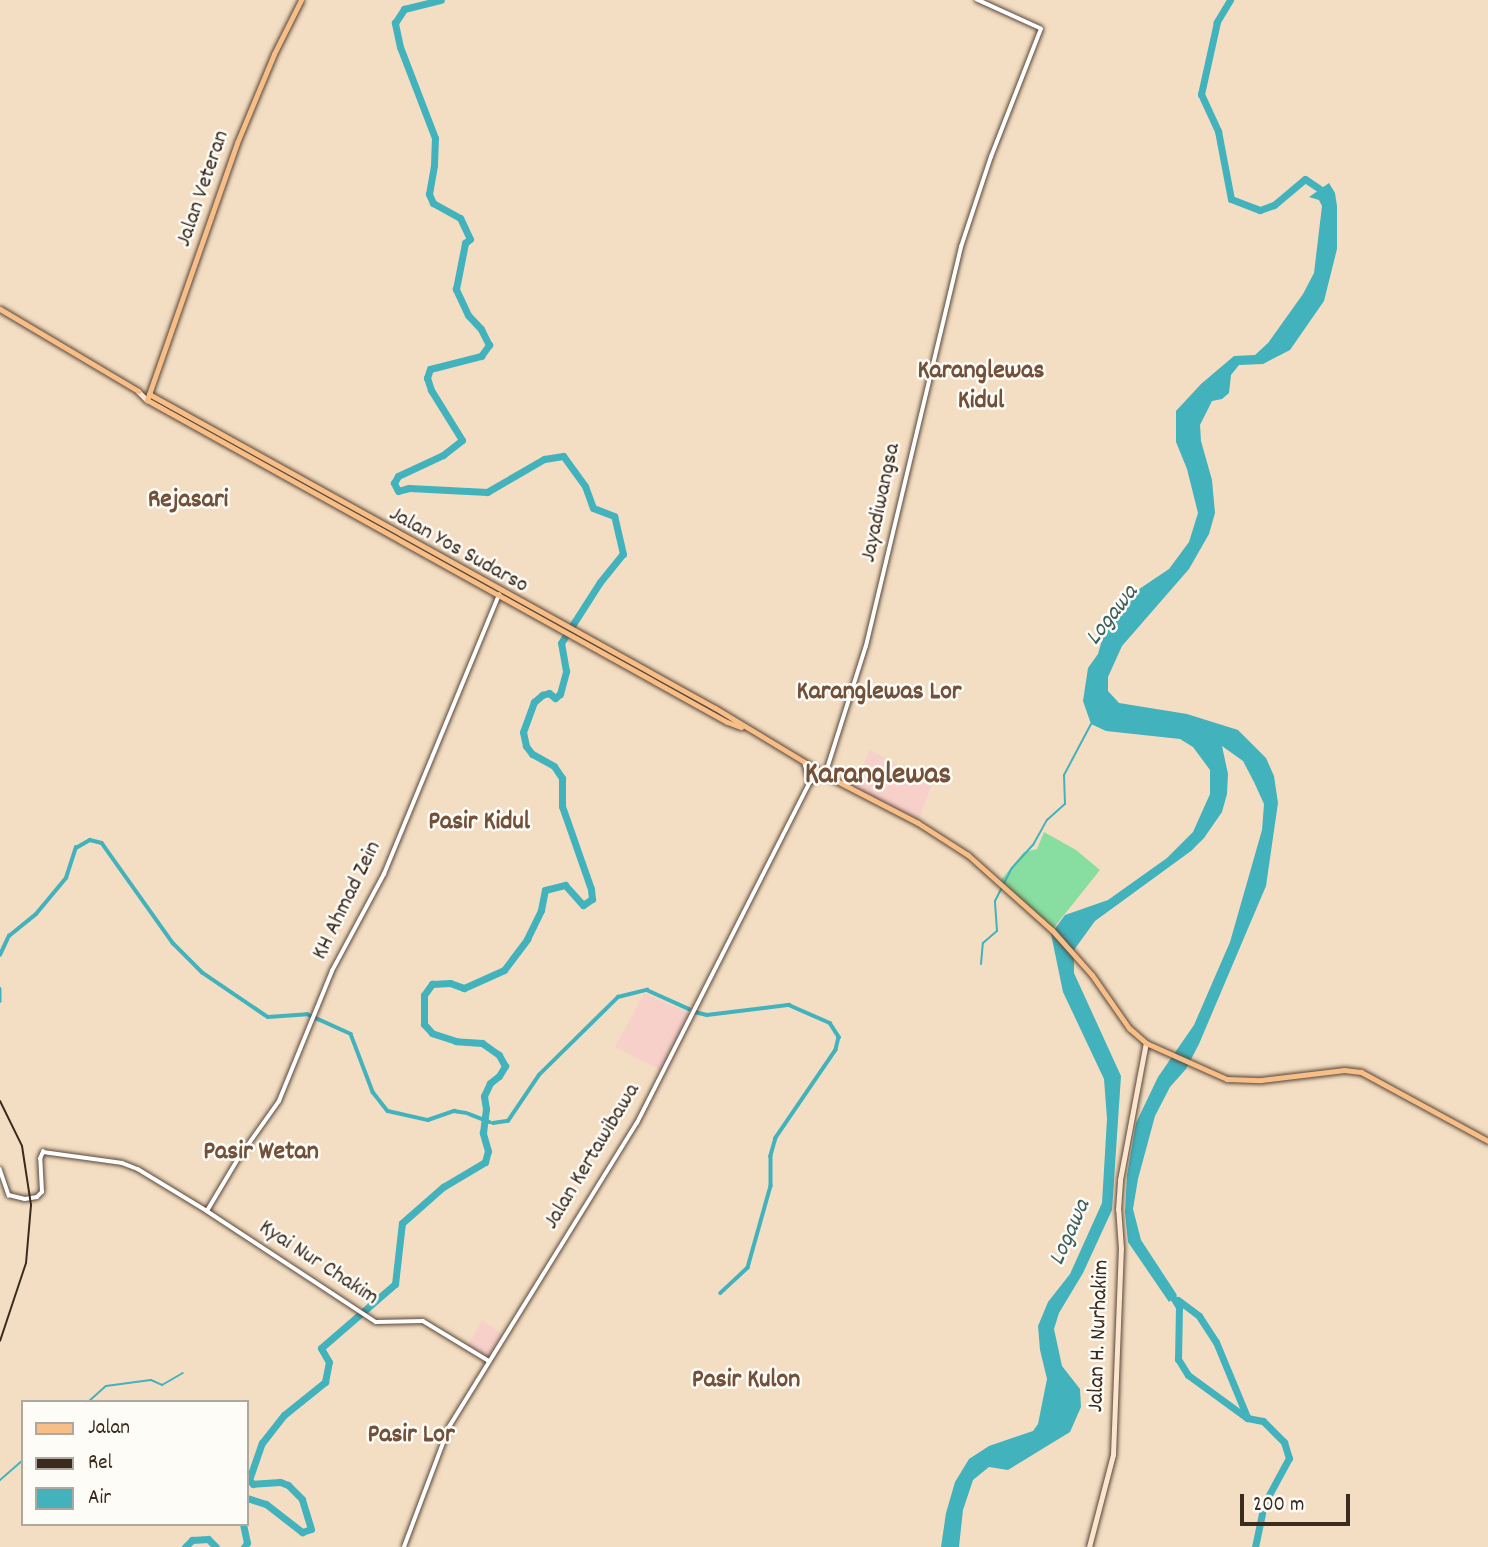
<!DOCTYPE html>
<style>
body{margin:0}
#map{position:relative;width:1488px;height:1547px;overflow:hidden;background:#f4dec3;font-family:Dekko,sans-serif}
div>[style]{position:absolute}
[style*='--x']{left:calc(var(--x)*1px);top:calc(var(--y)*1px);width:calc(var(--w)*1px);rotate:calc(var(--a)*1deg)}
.built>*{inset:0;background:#f7d0ca}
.green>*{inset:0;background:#88dda0}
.water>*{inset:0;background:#42b2bd}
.stream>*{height:2px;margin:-1px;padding:0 1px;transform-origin:1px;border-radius:1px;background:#42b2bd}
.canal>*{height:3.5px;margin:-1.75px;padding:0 1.75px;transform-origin:1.75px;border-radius:1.75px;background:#42b2bd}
.river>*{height:7px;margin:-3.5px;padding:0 3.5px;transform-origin:3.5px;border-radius:3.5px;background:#42b2bd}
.roads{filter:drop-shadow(0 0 2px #574537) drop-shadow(0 0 2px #574537)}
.tertiary>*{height:3.5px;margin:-1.75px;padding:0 1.75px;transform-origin:1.75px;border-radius:1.75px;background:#fff}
.secondary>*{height:4.5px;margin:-2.25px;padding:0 2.25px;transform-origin:2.25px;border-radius:2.25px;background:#fce5cf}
.primary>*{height:5px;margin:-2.5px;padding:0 2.5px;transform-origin:2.5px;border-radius:2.5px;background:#f7be87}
.trunk>*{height:5px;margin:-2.5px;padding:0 2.5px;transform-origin:2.5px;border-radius:2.5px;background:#f7be87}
.rail>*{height:2px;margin:-1px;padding:0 1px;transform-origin:1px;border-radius:1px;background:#3b2a1e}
span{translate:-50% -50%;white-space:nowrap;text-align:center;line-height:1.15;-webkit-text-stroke:5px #fdfcf7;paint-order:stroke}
.street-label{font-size:23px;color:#3b2a1e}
.water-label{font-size:24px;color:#3e605e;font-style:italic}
.quarter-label{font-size:26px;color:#73503a;font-weight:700}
.district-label{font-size:30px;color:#73503a;font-weight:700}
.legend{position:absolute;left:21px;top:1400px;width:228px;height:126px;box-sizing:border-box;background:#fdfcf7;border:2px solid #afa8a0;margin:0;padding:9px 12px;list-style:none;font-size:21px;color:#3b2a1e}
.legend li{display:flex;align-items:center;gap:14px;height:35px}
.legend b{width:35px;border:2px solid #afa8a0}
.scale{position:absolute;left:1240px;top:1494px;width:110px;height:32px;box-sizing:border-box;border:4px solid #3b2a1e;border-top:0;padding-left:9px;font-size:21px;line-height:24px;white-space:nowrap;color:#3b2a1e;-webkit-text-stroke:5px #fdfcf7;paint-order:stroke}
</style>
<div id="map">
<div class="built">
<i style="clip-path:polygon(870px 750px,932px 783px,918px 823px,852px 788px)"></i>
<i style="clip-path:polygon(644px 993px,693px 1015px,664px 1072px,615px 1047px)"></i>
<i style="clip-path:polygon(482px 1320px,503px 1335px,487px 1360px,467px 1347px)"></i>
</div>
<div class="green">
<i style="clip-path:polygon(1044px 832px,1076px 850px,1100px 870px,1052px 930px,1000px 881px,1024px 852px,1037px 849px)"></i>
</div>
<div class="water">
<i style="clip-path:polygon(1329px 183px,1335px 193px,1337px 206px,1337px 249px,1324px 301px,1290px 350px,1263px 364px,1239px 365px,1231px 375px,1229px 393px,1222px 399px,1212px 401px,1200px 425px,1201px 441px,1212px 480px,1215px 513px,1209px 534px,1189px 569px,1122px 646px,1108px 677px,1108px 691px,1119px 703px,1187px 714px,1238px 730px,1266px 758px,1274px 776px,1278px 803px,1266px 886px,1199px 1044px,1186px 1069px,1170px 1087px,1155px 1116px,1138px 1179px,1133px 1209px,1141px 1240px,1177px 1295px,1169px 1302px,1128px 1242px,1125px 1212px,1127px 1175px,1136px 1123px,1158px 1077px,1194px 1025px,1230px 942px,1262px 830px,1264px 804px,1254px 782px,1243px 761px,1222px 746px,1228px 774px,1227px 794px,1222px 812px,1204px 838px,1191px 851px,1095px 921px,1074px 950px,1074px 973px,1121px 1076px,1112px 1210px,1083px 1273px,1059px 1313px,1054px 1329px,1062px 1366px,1080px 1389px,1081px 1407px,1070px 1432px,1008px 1470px,989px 1467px,973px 1480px,963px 1510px,959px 1547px,941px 1547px,946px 1513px,955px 1482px,969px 1459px,989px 1446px,1033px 1431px,1038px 1424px,1047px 1379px,1040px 1350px,1038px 1326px,1048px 1302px,1070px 1274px,1102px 1203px,1107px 1119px,1104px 1079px,1063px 992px,1051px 934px,1065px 915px,1108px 900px,1167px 858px,1193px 832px,1210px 794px,1210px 770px,1193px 747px,1180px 739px,1106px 731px,1091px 724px,1083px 701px,1088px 668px,1098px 654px,1111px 608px,1169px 569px,1189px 542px,1198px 513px,1187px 469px,1176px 442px,1176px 411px,1201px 384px,1234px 356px,1255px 355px,1268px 343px,1303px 294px,1314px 273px,1322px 206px,1319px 200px,1309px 197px)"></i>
</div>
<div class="stream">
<i style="--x:981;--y:964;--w:21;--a:-85"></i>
<i style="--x:983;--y:943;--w:18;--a:-41"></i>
<i style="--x:997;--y:931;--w:30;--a:-94"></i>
<i style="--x:995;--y:901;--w:37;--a:-63"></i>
<i style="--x:1012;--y:868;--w:31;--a:-48"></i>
<i style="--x:1033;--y:845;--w:29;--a:-61"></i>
<i style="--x:1047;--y:820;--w:24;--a:-42"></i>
<i style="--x:1065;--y:804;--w:29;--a:-92"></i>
<i style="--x:1064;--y:775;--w:58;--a:-62.1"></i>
<i style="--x:88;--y:1402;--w:24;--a:-42"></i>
<i style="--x:106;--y:1386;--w:45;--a:-7.6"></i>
<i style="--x:151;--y:1380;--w:12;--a:24"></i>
<i style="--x:162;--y:1385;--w:24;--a:-30"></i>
<i style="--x:0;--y:1480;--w:30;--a:-41"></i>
</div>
<div class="canal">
<i style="--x:0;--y:955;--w:21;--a:-65"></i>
<i style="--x:9;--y:936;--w:35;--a:-39"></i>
<i style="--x:36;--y:914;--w:47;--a:-50.2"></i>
<i style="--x:66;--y:878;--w:32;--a:-72"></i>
<i style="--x:76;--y:848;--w:16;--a:-30"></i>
<i style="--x:90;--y:840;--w:12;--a:14"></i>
<i style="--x:102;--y:843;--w:123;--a:54.6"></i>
<i style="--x:173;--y:943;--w:42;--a:45"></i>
<i style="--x:203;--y:973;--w:78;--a:34.1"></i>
<i style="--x:268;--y:1017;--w:39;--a:-4"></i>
<i style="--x:307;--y:1014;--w:48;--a:24.4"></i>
<i style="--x:351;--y:1034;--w:62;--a:69.2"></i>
<i style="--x:373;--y:1092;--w:24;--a:52"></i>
<i style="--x:388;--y:1111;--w:41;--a:12.7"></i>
<i style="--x:428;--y:1120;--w:28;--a:-19"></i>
<i style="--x:454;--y:1111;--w:13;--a:9"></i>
<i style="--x:0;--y:989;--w:12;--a:90"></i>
<i style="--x:695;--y:1012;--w:12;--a:14"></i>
<i style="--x:707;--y:1015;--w:83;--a:-7"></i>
<i style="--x:789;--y:1005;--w:45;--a:23.7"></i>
<i style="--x:830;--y:1023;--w:17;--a:57"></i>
<i style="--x:839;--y:1037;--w:13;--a:103"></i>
<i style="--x:836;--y:1050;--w:107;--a:124.3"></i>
<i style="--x:776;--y:1138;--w:19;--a:106"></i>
<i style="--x:771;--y:1156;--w:30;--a:90"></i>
<i style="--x:771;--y:1186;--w:85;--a:105.7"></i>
<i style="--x:748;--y:1268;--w:37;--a:137"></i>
<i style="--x:469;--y:1114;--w:22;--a:21"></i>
<i style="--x:493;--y:1123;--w:15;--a:-8"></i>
<i style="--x:508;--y:1121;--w:55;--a:-56"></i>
<i style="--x:539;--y:1075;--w:111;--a:-44.6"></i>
<i style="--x:618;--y:997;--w:30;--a:-14"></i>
<i style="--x:647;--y:990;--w:46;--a:24.3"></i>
</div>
<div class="river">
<i style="--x:1230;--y:0;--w:26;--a:121"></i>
<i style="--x:1217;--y:22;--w:74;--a:102.5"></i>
<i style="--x:1201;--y:94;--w:41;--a:65.3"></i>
<i style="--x:1218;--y:131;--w:69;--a:79.2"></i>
<i style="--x:1231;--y:199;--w:31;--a:21"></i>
<i style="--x:1260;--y:210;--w:15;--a:-20"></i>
<i style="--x:1274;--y:205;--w:40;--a:-40"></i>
<i style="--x:1305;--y:179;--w:27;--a:34"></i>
<i style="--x:1169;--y:1291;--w:19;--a:58"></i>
<i style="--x:1179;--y:1307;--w:52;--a:91.1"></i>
<i style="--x:1178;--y:1359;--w:19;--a:58"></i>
<i style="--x:1188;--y:1375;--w:73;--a:36.1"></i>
<i style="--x:1247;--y:1418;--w:16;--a:11"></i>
<i style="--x:1263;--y:1421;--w:30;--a:45"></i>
<i style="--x:1284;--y:1442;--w:17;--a:73"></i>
<i style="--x:1289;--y:1458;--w:52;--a:118.5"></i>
<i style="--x:1264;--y:1504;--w:44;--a:101.8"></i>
<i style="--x:1178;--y:1300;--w:26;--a:37"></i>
<i style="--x:1199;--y:1316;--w:31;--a:57"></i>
<i style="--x:1216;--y:1342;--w:81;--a:67.5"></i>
<i style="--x:247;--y:1498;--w:20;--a:18"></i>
<i style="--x:266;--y:1504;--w:46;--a:37.9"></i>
<i style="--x:302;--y:1532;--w:9;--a:-18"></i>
<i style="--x:311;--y:1529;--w:31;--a:-107"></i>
<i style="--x:302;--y:1499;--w:20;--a:-135"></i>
<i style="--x:288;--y:1485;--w:9;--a:-159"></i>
<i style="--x:280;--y:1482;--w:27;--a:176"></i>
<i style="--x:253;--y:1484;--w:6;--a:-135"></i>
<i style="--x:249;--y:1480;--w:39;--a:-71"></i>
<i style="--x:262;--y:1443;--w:36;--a:-52"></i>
<i style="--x:284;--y:1415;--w:53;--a:-38.8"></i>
<i style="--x:325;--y:1382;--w:20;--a:-79"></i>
<i style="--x:329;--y:1362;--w:16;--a:-120"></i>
<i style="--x:321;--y:1348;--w:98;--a:-40.9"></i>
<i style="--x:395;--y:1284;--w:61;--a:-83.5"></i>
<i style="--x:402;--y:1223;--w:55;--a:-41.3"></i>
<i style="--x:443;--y:1187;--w:49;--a:-30.8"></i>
<i style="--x:485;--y:1162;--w:11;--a:-75"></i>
<i style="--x:488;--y:1151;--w:19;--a:-106"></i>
<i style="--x:483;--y:1133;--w:24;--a:-83"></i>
<i style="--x:486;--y:1109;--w:13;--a:-99"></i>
<i style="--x:484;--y:1096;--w:14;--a:-65"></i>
<i style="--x:490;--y:1083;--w:11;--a:-38"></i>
<i style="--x:499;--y:1076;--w:12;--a:-59"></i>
<i style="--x:505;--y:1066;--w:13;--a:-119"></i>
<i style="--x:499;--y:1055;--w:21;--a:-145"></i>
<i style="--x:482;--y:1043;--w:26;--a:-176"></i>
<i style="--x:456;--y:1041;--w:25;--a:-162"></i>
<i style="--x:432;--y:1033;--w:12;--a:-132"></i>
<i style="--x:424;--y:1024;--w:29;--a:-90"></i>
<i style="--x:424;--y:995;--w:14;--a:-54"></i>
<i style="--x:432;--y:984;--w:18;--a:-3"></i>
<i style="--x:450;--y:983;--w:15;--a:20"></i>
<i style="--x:464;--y:988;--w:44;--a:-24.2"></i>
<i style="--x:504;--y:970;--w:39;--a:-53"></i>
<i style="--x:527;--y:939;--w:32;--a:-64"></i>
<i style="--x:541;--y:910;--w:20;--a:-79"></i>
<i style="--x:545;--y:890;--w:21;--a:-14"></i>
<i style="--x:565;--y:885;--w:27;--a:48"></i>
<i style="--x:583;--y:905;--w:11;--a:-34"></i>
<i style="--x:592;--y:899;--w:10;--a:-96"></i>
<i style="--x:591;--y:889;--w:88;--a:-109.3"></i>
<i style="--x:562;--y:806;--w:28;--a:-90"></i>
<i style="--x:562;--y:778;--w:14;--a:-124"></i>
<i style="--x:554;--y:766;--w:25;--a:-151"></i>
<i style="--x:532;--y:754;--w:10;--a:-127"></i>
<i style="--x:526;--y:746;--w:14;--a:-102"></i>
<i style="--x:523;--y:732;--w:32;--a:-70"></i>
<i style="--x:534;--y:702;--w:11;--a:-41"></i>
<i style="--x:542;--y:695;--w:7;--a:-16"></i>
<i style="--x:549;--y:693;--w:8;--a:40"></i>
<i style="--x:555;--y:698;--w:6;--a:-39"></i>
<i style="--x:560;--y:694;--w:24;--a:-75"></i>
<i style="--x:566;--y:671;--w:28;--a:-100"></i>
<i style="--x:561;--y:643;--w:72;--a:-57.4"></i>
<i style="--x:600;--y:582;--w:36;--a:-51"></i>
<i style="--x:623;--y:554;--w:39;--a:-103"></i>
<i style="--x:614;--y:516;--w:22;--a:-159"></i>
<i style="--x:593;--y:508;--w:23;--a:-110"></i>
<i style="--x:585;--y:486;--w:37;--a:-126"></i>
<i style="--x:563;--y:456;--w:19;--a:171"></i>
<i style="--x:544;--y:459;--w:66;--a:149.9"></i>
<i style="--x:487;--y:492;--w:78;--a:-177.1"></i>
<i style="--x:409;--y:488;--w:11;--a:165"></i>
<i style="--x:398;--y:491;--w:9;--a:-117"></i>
<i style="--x:394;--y:483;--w:8;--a:-60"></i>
<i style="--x:398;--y:476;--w:50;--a:-25"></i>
<i style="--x:443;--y:455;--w:24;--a:-38"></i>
<i style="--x:462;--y:440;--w:59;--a:-121.8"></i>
<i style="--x:431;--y:390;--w:13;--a:-108"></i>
<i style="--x:427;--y:378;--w:9;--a:-72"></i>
<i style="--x:430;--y:369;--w:53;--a:-14.3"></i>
<i style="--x:481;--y:356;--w:14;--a:-54"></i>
<i style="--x:489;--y:345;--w:18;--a:-117"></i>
<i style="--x:481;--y:329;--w:19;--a:-133"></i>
<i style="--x:468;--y:315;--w:29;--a:-115"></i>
<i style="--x:456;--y:289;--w:47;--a:-78.9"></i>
<i style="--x:465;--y:243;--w:6;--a:-39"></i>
<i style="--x:470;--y:239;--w:23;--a:-115"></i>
<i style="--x:460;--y:218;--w:31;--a:-151"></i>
<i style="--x:433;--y:203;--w:10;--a:-114"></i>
<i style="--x:429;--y:194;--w:29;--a:-80"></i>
<i style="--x:434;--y:165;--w:27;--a:-88"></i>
<i style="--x:435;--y:138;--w:97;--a:-111"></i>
<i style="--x:400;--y:47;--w:25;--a:-102"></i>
<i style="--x:395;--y:23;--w:17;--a:-57"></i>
<i style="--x:404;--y:9;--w:38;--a:-14"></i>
<i style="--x:243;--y:1524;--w:19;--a:78"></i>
<i style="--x:247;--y:1543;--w:5;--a:127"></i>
<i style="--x:185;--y:1547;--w:10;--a:-45"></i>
<i style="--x:192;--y:1540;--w:16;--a:-4"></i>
<i style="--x:208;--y:1539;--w:11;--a:45"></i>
</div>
<div class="roads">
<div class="tertiary">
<i style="--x:805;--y:764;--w:19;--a:74"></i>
<i style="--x:810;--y:782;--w:17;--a:-25"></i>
<i style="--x:825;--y:775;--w:135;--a:-72.4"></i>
<i style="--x:866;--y:646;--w:410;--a:-76.6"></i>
<i style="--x:961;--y:247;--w:95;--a:-71.6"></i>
<i style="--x:991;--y:157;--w:137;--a:-68.7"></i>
<i style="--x:1041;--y:29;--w:70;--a:-155.6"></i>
<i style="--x:0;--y:1169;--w:28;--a:71"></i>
<i style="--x:9;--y:1195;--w:16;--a:14"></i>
<i style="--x:25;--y:1199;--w:12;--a:-9"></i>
<i style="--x:37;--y:1197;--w:7;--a:-45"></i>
<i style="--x:42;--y:1192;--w:33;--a:-93"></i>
<i style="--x:40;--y:1159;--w:8;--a:-67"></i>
<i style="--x:43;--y:1152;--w:80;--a:7.9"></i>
<i style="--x:122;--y:1163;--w:17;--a:21"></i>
<i style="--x:138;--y:1169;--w:81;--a:31.3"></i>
<i style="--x:207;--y:1211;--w:202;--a:33.3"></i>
<i style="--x:376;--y:1322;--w:47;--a:-1.2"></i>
<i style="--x:423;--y:1321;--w:77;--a:31.2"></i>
<i style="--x:207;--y:1211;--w:61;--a:-59.2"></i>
<i style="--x:238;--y:1159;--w:71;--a:-54.7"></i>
<i style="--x:279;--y:1101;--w:140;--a:-67.8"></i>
<i style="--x:332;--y:971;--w:110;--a:-61.8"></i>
<i style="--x:384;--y:874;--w:302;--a:-67.6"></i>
<i style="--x:404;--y:1547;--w:128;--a:-69.4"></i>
<i style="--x:449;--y:1427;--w:357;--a:-58.3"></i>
<i style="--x:637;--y:1123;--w:382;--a:-63.1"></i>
</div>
<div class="secondary">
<i style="--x:138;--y:391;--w:13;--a:45"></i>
<i style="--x:1089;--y:1547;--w:95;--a:-75.4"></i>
<i style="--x:1113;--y:1455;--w:206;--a:-87.8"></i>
<i style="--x:1121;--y:1249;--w:39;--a:-94"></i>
<i style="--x:1118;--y:1210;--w:30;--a:-86"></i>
<i style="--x:1120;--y:1180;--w:139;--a:-79.3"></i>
</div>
<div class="primary">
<i style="--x:0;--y:309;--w:161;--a:30.7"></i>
</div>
<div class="trunk">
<i style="--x:301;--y:0;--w:60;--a:116.6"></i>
<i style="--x:274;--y:54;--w:96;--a:112.6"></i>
<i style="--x:237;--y:143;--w:272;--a:109.3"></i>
<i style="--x:147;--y:400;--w:663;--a:29.04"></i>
<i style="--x:727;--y:722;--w:15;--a:20"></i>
<i style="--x:149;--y:394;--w:647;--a:29.02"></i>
<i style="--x:715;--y:708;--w:135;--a:31.1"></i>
<i style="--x:831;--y:778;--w:98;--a:27.3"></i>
<i style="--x:918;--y:823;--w:59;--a:32.6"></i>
<i style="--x:968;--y:855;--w:113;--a:41.8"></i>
<i style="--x:1052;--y:930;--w:60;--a:48.4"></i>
<i style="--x:1092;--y:975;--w:65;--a:55.1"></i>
<i style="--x:1129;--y:1028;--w:23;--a:41"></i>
<i style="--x:1146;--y:1043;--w:89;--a:24"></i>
<i style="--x:1227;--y:1079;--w:34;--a:2"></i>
<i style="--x:1261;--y:1080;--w:84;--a:-6.9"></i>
<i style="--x:1344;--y:1070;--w:17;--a:7"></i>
<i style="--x:1361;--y:1072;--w:145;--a:28.5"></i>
</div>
</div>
<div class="rail">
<i style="--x:0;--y:1101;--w:50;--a:63.9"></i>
<i style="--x:22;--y:1146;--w:60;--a:81.3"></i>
<i style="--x:31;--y:1205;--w:58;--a:94.9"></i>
<i style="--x:26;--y:1263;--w:82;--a:108.4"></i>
</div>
<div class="street-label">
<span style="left:204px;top:189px;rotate:-71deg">Jalan Veteran</span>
<span style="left:882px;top:503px;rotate:-78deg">Jayadiwangsa</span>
<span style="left:458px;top:551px;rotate:29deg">Jalan Yos Sudarso</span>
<span style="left:348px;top:901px;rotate:-64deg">KH Ahmad Zein</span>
<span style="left:593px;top:1157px;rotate:-59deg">Jalan Kertawibawa</span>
<span style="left:318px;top:1264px;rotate:33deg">Kyai Nur Chakim</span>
<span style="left:1100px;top:1336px;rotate:-88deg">Jalan H. Nurhakim</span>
</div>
<div class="water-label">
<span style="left:1113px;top:616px;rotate:-52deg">Logawa</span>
<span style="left:1071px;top:1233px;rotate:-66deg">Logawa</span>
</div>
<div class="quarter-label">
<span style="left:981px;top:387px">Karanglewas<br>Kidul</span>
<span style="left:188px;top:501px">Rejasari</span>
<span style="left:879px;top:693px">Karanglewas Lor</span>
<span style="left:479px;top:823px">Pasir Kidul</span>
<span style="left:261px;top:1153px">Pasir Wetan</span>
<span style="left:746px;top:1381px">Pasir Kulon</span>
<span style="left:411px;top:1436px">Pasir Lor</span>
</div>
<div class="district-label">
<span style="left:878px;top:777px">Karanglewas</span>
</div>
<ul class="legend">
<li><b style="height:9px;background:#f7be87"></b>Jalan</li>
<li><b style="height:9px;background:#3b2a1e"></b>Rel</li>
<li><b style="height:19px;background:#42b2bd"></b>Air</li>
</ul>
<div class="scale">200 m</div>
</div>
